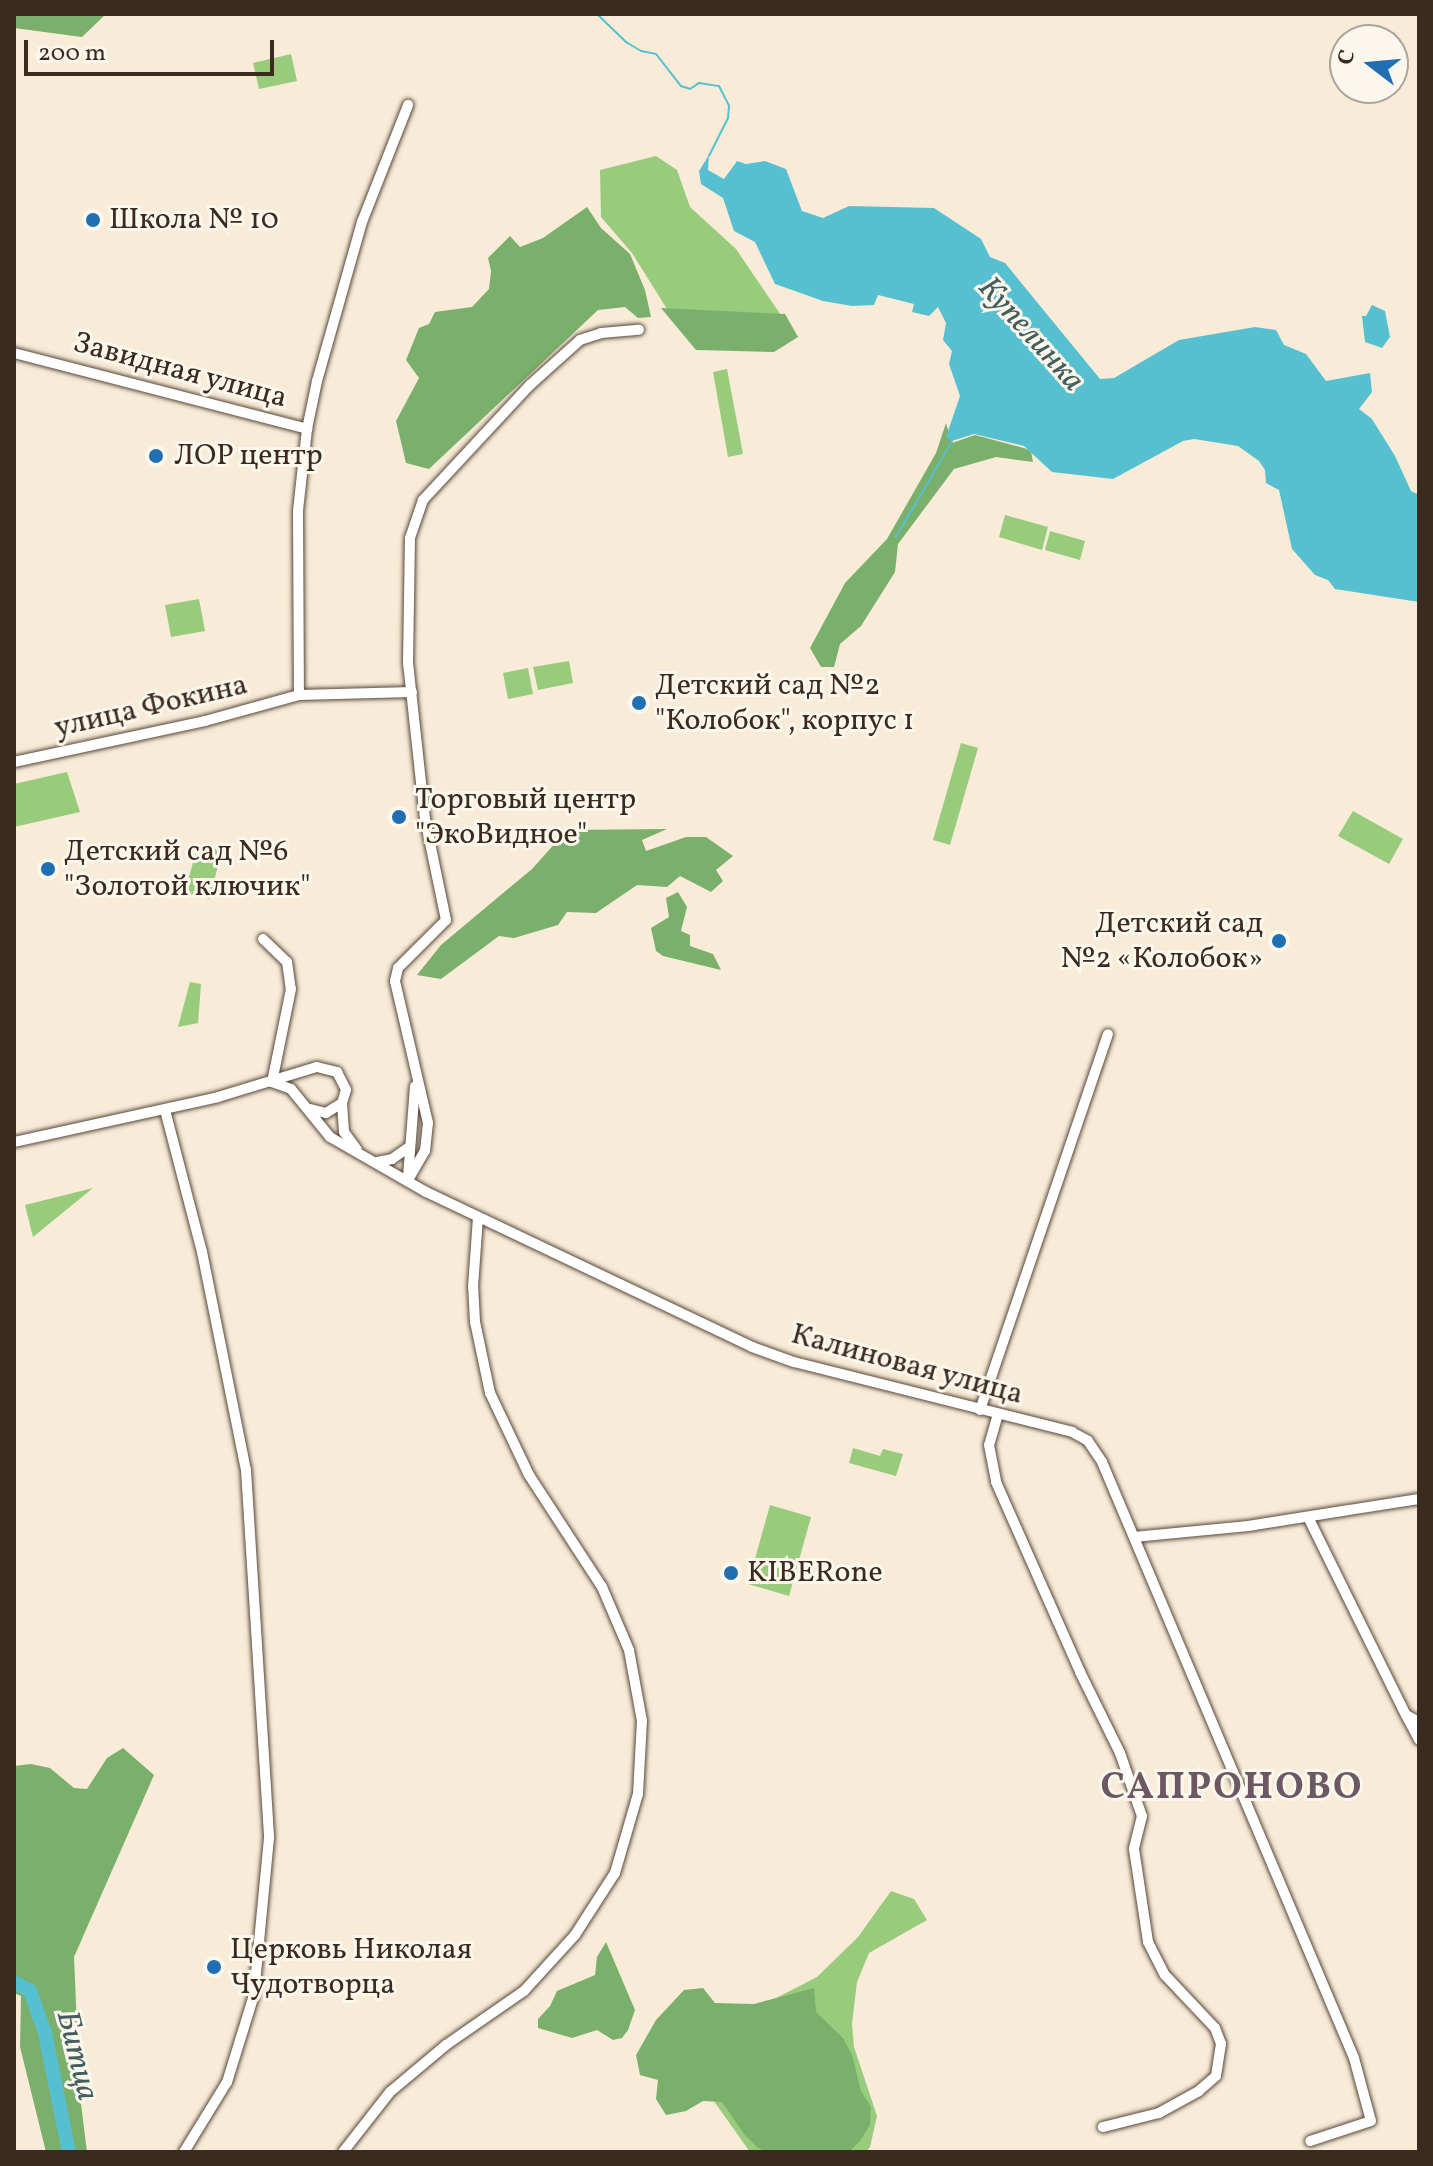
<!DOCTYPE html>
<meta charset="utf-8">
<style>
body{margin:0}
#map{position:relative;width:1433px;height:2166px;overflow:hidden;background:#f8ebd7;font-family:Vollkorn,serif}
div>[style]{position:absolute}
[style*='--x']{left:calc(var(--x)*1px);top:calc(var(--y)*1px);width:calc(var(--w)*1px);rotate:calc(var(--a)*1deg)}
.green>*{inset:0;background:#98cc7c}
.forest>*{inset:0;background:#7ab06c}
.water>*{inset:0;background:#56c0d1}
.stream>*{height:2px;margin:-1px;padding:0 1px;transform-origin:1px;border-radius:1px;background:#56c0d1}
.river>*{height:14px;margin:-7px;padding:0 7px;transform-origin:7px;border-radius:7px;background:#56c0d1}
.roads{filter:drop-shadow(0 0 2px #57473a) drop-shadow(0 0 2px #57473a)}
.minor>*{height:10px;margin:-5px;padding:0 5px;transform-origin:5px;border-radius:5px;background:#fff}
.dots>*{width:22px;height:22px;translate:-50% -50%;box-sizing:border-box;border:4px solid #fbf7ec;border-radius:50%}
span{translate:-50% -50%;white-space:nowrap;text-align:center;line-height:1.15;-webkit-text-stroke:6px #fbf7ec;paint-order:stroke}
.poi-label{font-size:30px;color:#3b2a1e}
.left{translate:0 -50%;text-align:left}
.right{translate:-100% -50%;text-align:right}
.street-label{font-size:30px;color:#3b2a1e}
.water-label{font-size:32px;color:#445e5d;font-style:italic}
.district-label{font-size:38px;color:#6b5863;font-weight:700;letter-spacing:2px}
.frame{position:absolute;inset:0;border:16px solid #3b2a1e;pointer-events:none}
.north{position:absolute;left:1329px;top:24px;width:80px;height:80px;box-sizing:border-box;background:#fbf7ec;border:2px solid #aea59a;border-radius:50%;rotate:286deg;font-size:22px;font-weight:700;line-height:32px;text-align:center;color:#3b2a1e}
.north::after{content:'';display:block;margin:auto;width:28px;height:36px;background:#1f6fb2;clip-path:polygon(50% 0,100% 100%,50% 72%,0 100%)}
.scale{position:absolute;left:24px;top:40px;width:250px;height:36px;box-sizing:border-box;border:4px solid #3b2a1e;border-top:0;padding-left:10px;font-size:24px;line-height:28px;white-space:nowrap;color:#3b2a1e;-webkit-text-stroke:6px #fbf7ec;paint-order:stroke}
</style>
<div id="map">
<div class="green">
<i style="clip-path:polygon(291px 54px,297px 81px,259px 89px,253px 63px)"></i>
<i style="clip-path:polygon(656px 156px,677px 170px,690px 207px,736px 249px,795px 336px,672px 317px,632px 253px,601px 217px,600px 170px)"></i>
<i style="clip-path:polygon(727px 369px,743px 454px,728px 457px,713px 372px)"></i>
<i style="clip-path:polygon(1005px 515px,1048px 527px,1042px 550px,999px 537px)"></i>
<i style="clip-path:polygon(1050px 531px,1085px 541px,1080px 560px,1045px 550px)"></i>
<i style="clip-path:polygon(199px 599px,205px 631px,171px 637px,165px 605px)"></i>
<i style="clip-path:polygon(569px 661px,573px 683px,538px 690px,533px 667px)"></i>
<i style="clip-path:polygon(528px 668px,533px 694px,508px 699px,503px 673px)"></i>
<i style="clip-path:polygon(961px 743px,978px 748px,950px 845px,933px 840px)"></i>
<i style="clip-path:polygon(67px 772px,80px 812px,14px 827px,14px 784px)"></i>
<i style="clip-path:polygon(1353px 811px,1403px 839px,1389px 864px,1338px 836px)"></i>
<i style="clip-path:polygon(198px 844px,222px 851px,209px 899px,185px 892px)"></i>
<i style="clip-path:polygon(190px 982px,201px 984px,198px 1023px,178px 1027px)"></i>
<i style="clip-path:polygon(93px 1188px,33px 1237px,25px 1205px)"></i>
<i style="clip-path:polygon(853px 1448px,880px 1456px,883px 1449px,903px 1454px,896px 1476px,849px 1463px)"></i>
<i style="clip-path:polygon(770px 1505px,811px 1517px,789px 1596px,748px 1584px)"></i>
<i style="clip-path:polygon(891px 1891px,914px 1899px,927px 1920px,869px 1953px,857px 1982px,852px 2024px,854px 2047px,877px 2116px,870px 2147px,866px 2152px,750px 2152px,677px 2049px,817px 1977px,858px 1937px)"></i>
</div>
<div class="forest">
<i style="clip-path:polygon(14px 14px,106px 14px,82px 37px,14px 28px)"></i>
<i style="clip-path:polygon(587px 207px,601px 228px,630px 254px,645px 290px,651px 317px,638px 318px,625px 307px,598px 310px,429px 469px,406px 463px,396px 421px,419px 378px,406px 360px,419px 328px,429px 324px,435px 312px,472px 307px,489px 289px,491px 271px,488px 258px,510px 236px,520px 247px,543px 238px)"></i>
<i style="clip-path:polygon(661px 308px,785px 314px,798px 337px,774px 352px,696px 350px)"></i>
<i style="clip-path:polygon(946px 423px,952px 443px,975px 435px,1024px 448px,1031px 451px,1033px 462px,996px 457px,954px 469px,898px 544px,895px 572px,861px 626px,840px 644px,834px 667px,821px 667px,810px 648px,845px 583px,887px 539px,936px 453px)"></i>
<i style="clip-path:polygon(667px 829px,642px 840px,646px 851px,686px 837px,706px 837px,733px 856px,716px 870px,723px 881px,711px 892px,680px 876px,667px 887px,637px 885px,596px 913px,567px 912px,558px 925px,514px 938px,499px 936px,441px 979px,417px 975px,441px 945px,532px 869px,567px 830px)"></i>
<i style="clip-path:polygon(678px 892px,687px 907px,681px 931px,690px 935px,690px 946px,713px 954px,721px 970px,663px 956px,656px 951px,651px 928px,669px 917px,666px 898px)"></i>
<i style="clip-path:polygon(123px 1748px,154px 1775px,74px 1957px,80px 2096px,87px 2152px,46px 2152px,20px 2047px,21px 1996px,14px 1993px,14px 1766px,31px 1764px,50px 1768px,74px 1788px,87px 1789px,107px 1758px)"></i>
<i style="clip-path:polygon(606px 1942px,635px 2010px,628px 2030px,622px 2038px,613px 2040px,597px 2030px,572px 2038px,538px 2028px,538px 2019px,550px 2006px,557px 1991px,595px 1975px,597px 1957px)"></i>
<i style="clip-path:polygon(703px 1988px,715px 2003px,754px 2004px,814px 1988px,816px 2012px,843px 2038px,852px 2055px,861px 2091px,871px 2107px,870px 2125px,860px 2141px,849px 2152px,769px 2152px,758px 2148px,744px 2134px,722px 2102px,703px 2101px,686px 2111px,666px 2115px,656px 2099px,658px 2080px,640px 2075px,636px 2055px,656px 2020px,684px 1990px)"></i>
</div>
<div class="water">
<i style="clip-path:polygon(709px 155px,708px 170px,724px 179px,737px 161px,746px 164px,765px 161px,786px 169px,802px 211px,823px 218px,849px 206px,934px 208px,981px 239px,990px 257px,1005px 263px,1100px 379px,1114px 378px,1179px 340px,1255px 327px,1276px 330px,1284px 345px,1306px 354px,1326px 381px,1370px 373px,1372px 392px,1359px 409px,1372px 419px,1395px 456px,1411px 491px,1419px 495px,1419px 602px,1335px 589px,1328px 580px,1315px 575px,1292px 549px,1279px 490px,1266px 483px,1265px 470px,1259px 461px,1238px 446px,1194px 439px,1183px 441px,1113px 479px,1052px 472px,1024px 446px,974px 434px,952px 441px,946px 437px,960px 396px,949px 364px,952px 351px,943px 340px,946px 323px,938px 307px,929px 316px,912px 312px,914px 304px,878px 295px,874px 305px,852px 306px,823px 301px,775px 284px,755px 242px,734px 231px,723px 198px,701px 184px,699px 171px)"></i>
<i style="clip-path:polygon(1372px 305px,1385px 311px,1390px 337px,1382px 348px,1365px 342px,1362px 316px,1366px 316px)"></i>
</div>
<div class="stream">
<i style="--x:597;--y:14;--w:40;--a:44"></i>
<i style="--x:626;--y:42;--w:17;--a:31"></i>
<i style="--x:641;--y:51;--w:15;--a:11"></i>
<i style="--x:656;--y:54;--w:41;--a:52"></i>
<i style="--x:681;--y:86;--w:9;--a:18"></i>
<i style="--x:690;--y:89;--w:11;--a:-34"></i>
<i style="--x:699;--y:83;--w:20;--a:9"></i>
<i style="--x:719;--y:86;--w:22;--a:63"></i>
<i style="--x:729;--y:106;--w:12;--a:95"></i>
<i style="--x:728;--y:118;--w:42;--a:116.6"></i>
<i style="--x:896;--y:537;--w:111;--a:-59.7"></i>
</div>
<div class="river">
<i style="--x:14;--y:1982;--w:18;--a:29"></i>
<i style="--x:30;--y:1991;--w:45;--a:70.3"></i>
<i style="--x:45;--y:2033;--w:121;--a:78.6"></i>
</div>
<div class="roads">
<div class="minor">
<i style="--x:14;--y:353;--w:303;--a:14.5"></i>
<i style="--x:307;--y:429;--w:82;--a:96.3"></i>
<i style="--x:298;--y:511;--w:184;--a:89.7"></i>
<i style="--x:307;--y:429;--w:49;--a:-78.2"></i>
<i style="--x:317;--y:381;--w:165;--a:-74.2"></i>
<i style="--x:362;--y:222;--w:126;--a:-68.5"></i>
<i style="--x:14;--y:762;--w:195;--a:-12.1"></i>
<i style="--x:205;--y:721;--w:98;--a:-15.5"></i>
<i style="--x:299;--y:695;--w:113;--a:-1.5"></i>
<i style="--x:263;--y:939;--w:33;--a:44"></i>
<i style="--x:287;--y:962;--w:27;--a:82"></i>
<i style="--x:291;--y:989;--w:95;--a:101.5"></i>
<i style="--x:272;--y:1082;--w:20;--a:20"></i>
<i style="--x:291;--y:1089;--w:62;--a:50.9"></i>
<i style="--x:330;--y:1137;--w:111;--a:29.8"></i>
<i style="--x:426;--y:1192;--w:361;--a:25.4"></i>
<i style="--x:752;--y:1347;--w:45;--a:19.7"></i>
<i style="--x:794;--y:1362;--w:287;--a:14.1"></i>
<i style="--x:1072;--y:1432;--w:18;--a:29"></i>
<i style="--x:1088;--y:1441;--w:25;--a:56"></i>
<i style="--x:1102;--y:1462;--w:647;--a:67.08"></i>
<i style="--x:1354;--y:2058;--w:65;--a:74.9"></i>
<i style="--x:1371;--y:2121;--w:64;--a:161.8"></i>
<i style="--x:342;--y:1103;--w:29;--a:86"></i>
<i style="--x:344;--y:1132;--w:22;--a:54"></i>
<i style="--x:165;--y:1110;--w:147;--a:75.4"></i>
<i style="--x:202;--y:1252;--w:222;--a:78.6"></i>
<i style="--x:246;--y:1470;--w:369;--a:86.4"></i>
<i style="--x:269;--y:1838;--w:158;--a:95.5"></i>
<i style="--x:254;--y:1995;--w:91;--a:107.2"></i>
<i style="--x:227;--y:2082;--w:82;--a:121.6"></i>
<i style="--x:14;--y:1142;--w:209;--a:-12.4"></i>
<i style="--x:218;--y:1097;--w:103;--a:-16.9"></i>
<i style="--x:317;--y:1067;--w:21;--a:14"></i>
<i style="--x:337;--y:1072;--w:20;--a:63"></i>
<i style="--x:346;--y:1090;--w:14;--a:107"></i>
<i style="--x:342;--y:1103;--w:19;--a:148"></i>
<i style="--x:326;--y:1113;--w:16;--a:-166"></i>
<i style="--x:377;--y:1162;--w:15;--a:-11"></i>
<i style="--x:392;--y:1159;--w:19;--a:-35"></i>
<i style="--x:408;--y:1177;--w:91;--a:-85.6"></i>
<i style="--x:408;--y:1180;--w:34;--a:-60"></i>
<i style="--x:425;--y:1151;--w:28;--a:-84"></i>
<i style="--x:428;--y:1123;--w:146;--a:-103.1"></i>
<i style="--x:395;--y:981;--w:13;--a:-77"></i>
<i style="--x:398;--y:968;--w:68;--a:-45"></i>
<i style="--x:446;--y:920;--w:103;--a:-101.7"></i>
<i style="--x:425;--y:819;--w:157;--a:-96.2"></i>
<i style="--x:408;--y:663;--w:125;--a:-89.1"></i>
<i style="--x:410;--y:538;--w:40;--a:-71.1"></i>
<i style="--x:423;--y:500;--w:157;--a:-47.1"></i>
<i style="--x:530;--y:385;--w:67;--a:-42"></i>
<i style="--x:580;--y:340;--w:22;--a:-18"></i>
<i style="--x:601;--y:333;--w:38;--a:-5"></i>
<i style="--x:980;--y:1410;--w:397;--a:-71.2"></i>
<i style="--x:998;--y:1414;--w:32;--a:106"></i>
<i style="--x:989;--y:1445;--w:38;--a:79"></i>
<i style="--x:996;--y:1482;--w:208;--a:66.1"></i>
<i style="--x:1080;--y:1672;--w:90;--a:63.7"></i>
<i style="--x:1120;--y:1753;--w:67;--a:70.8"></i>
<i style="--x:1142;--y:1816;--w:34;--a:104"></i>
<i style="--x:1134;--y:1849;--w:94;--a:81.4"></i>
<i style="--x:1148;--y:1942;--w:37;--a:63"></i>
<i style="--x:1165;--y:1975;--w:73;--a:46.7"></i>
<i style="--x:1215;--y:2028;--w:17;--a:69"></i>
<i style="--x:1221;--y:2044;--w:32;--a:99"></i>
<i style="--x:1216;--y:2076;--w:23;--a:139"></i>
<i style="--x:1199;--y:2091;--w:46;--a:151.2"></i>
<i style="--x:1159;--y:2113;--w:58;--a:166"></i>
<i style="--x:1308;--y:1517;--w:221;--a:63.7"></i>
<i style="--x:1406;--y:1715;--w:15;--a:28"></i>
<i style="--x:1134;--y:1537;--w:115;--a:-5.5"></i>
<i style="--x:1248;--y:1526;--w:173;--a:-9"></i>
<i style="--x:1407;--y:1717;--w:26;--a:62"></i>
<i style="--x:343;--y:2152;--w:76;--a:-51.9"></i>
<i style="--x:390;--y:2092;--w:73;--a:-40"></i>
<i style="--x:446;--y:2045;--w:95;--a:-34.7"></i>
<i style="--x:524;--y:1991;--w:76;--a:-47.7"></i>
<i style="--x:575;--y:1935;--w:74;--a:-57.2"></i>
<i style="--x:615;--y:1873;--w:82;--a:-73.8"></i>
<i style="--x:638;--y:1794;--w:73;--a:-86.9"></i>
<i style="--x:642;--y:1721;--w:72;--a:-100.4"></i>
<i style="--x:629;--y:1650;--w:69;--a:-113.2"></i>
<i style="--x:602;--y:1587;--w:134;--a:-123.1"></i>
<i style="--x:529;--y:1475;--w:91;--a:-115.4"></i>
<i style="--x:490;--y:1393;--w:73;--a:-101.9"></i>
<i style="--x:475;--y:1322;--w:35;--a:-93"></i>
<i style="--x:473;--y:1287;--w:70;--a:-85.9"></i>
</div>
</div>
<div class="dots">
<i style="left:93px;top:220px;background:#1f6fb2"></i>
<i style="left:156px;top:456px;background:#1f6fb2"></i>
<i style="left:639px;top:703px;background:#1f6fb2"></i>
<i style="left:399px;top:817px;background:#1f6fb2"></i>
<i style="left:48px;top:869px;background:#1f6fb2"></i>
<i style="left:1279px;top:941px;background:#1f6fb2"></i>
<i style="left:731px;top:1573px;background:#1f6fb2"></i>
<i style="left:214px;top:1967px;background:#1f6fb2"></i>
</div>
<div class="poi-label">
<span class="left" style="left:109px;top:220px">Школа № 10</span>
<span class="left" style="left:174px;top:456px">ЛОР центр</span>
<span class="left" style="left:655px;top:703px">Детский сад №2<br>"Колобок", корпус 1</span>
<span class="left" style="left:415px;top:817px">Торговый центр<br>"ЭкоВидное"</span>
<span class="left" style="left:64px;top:869px">Детский сад №6<br>"Золотой ключик"</span>
<span class="right" style="left:1263px;top:941px">Детский сад<br>№2 «Колобок»</span>
<span class="left" style="left:747px;top:1573px">KIBERone</span>
<span class="left" style="left:230px;top:1967px">Церковь Николая<br>Чудотворца</span>
</div>
<div class="street-label">
<span style="left:180px;top:371px;rotate:15deg">Завидная улица</span>
<span style="left:151px;top:707px;rotate:-13deg">улица Фокина</span>
<span style="left:907px;top:1365px;rotate:15deg">Калиновая улица</span>
</div>
<div class="water-label">
<span style="left:1030px;top:335px;rotate:48deg">Купелинка</span>
<span style="left:76px;top:2056px;rotate:76deg">Битца</span>
</div>
<div class="district-label">
<span style="left:1232px;top:1789px">САПРОНОВО</span>
</div>
<div class="frame"></div>
<div class="north">С</div>
<div class="scale">200 m</div>
</div>
